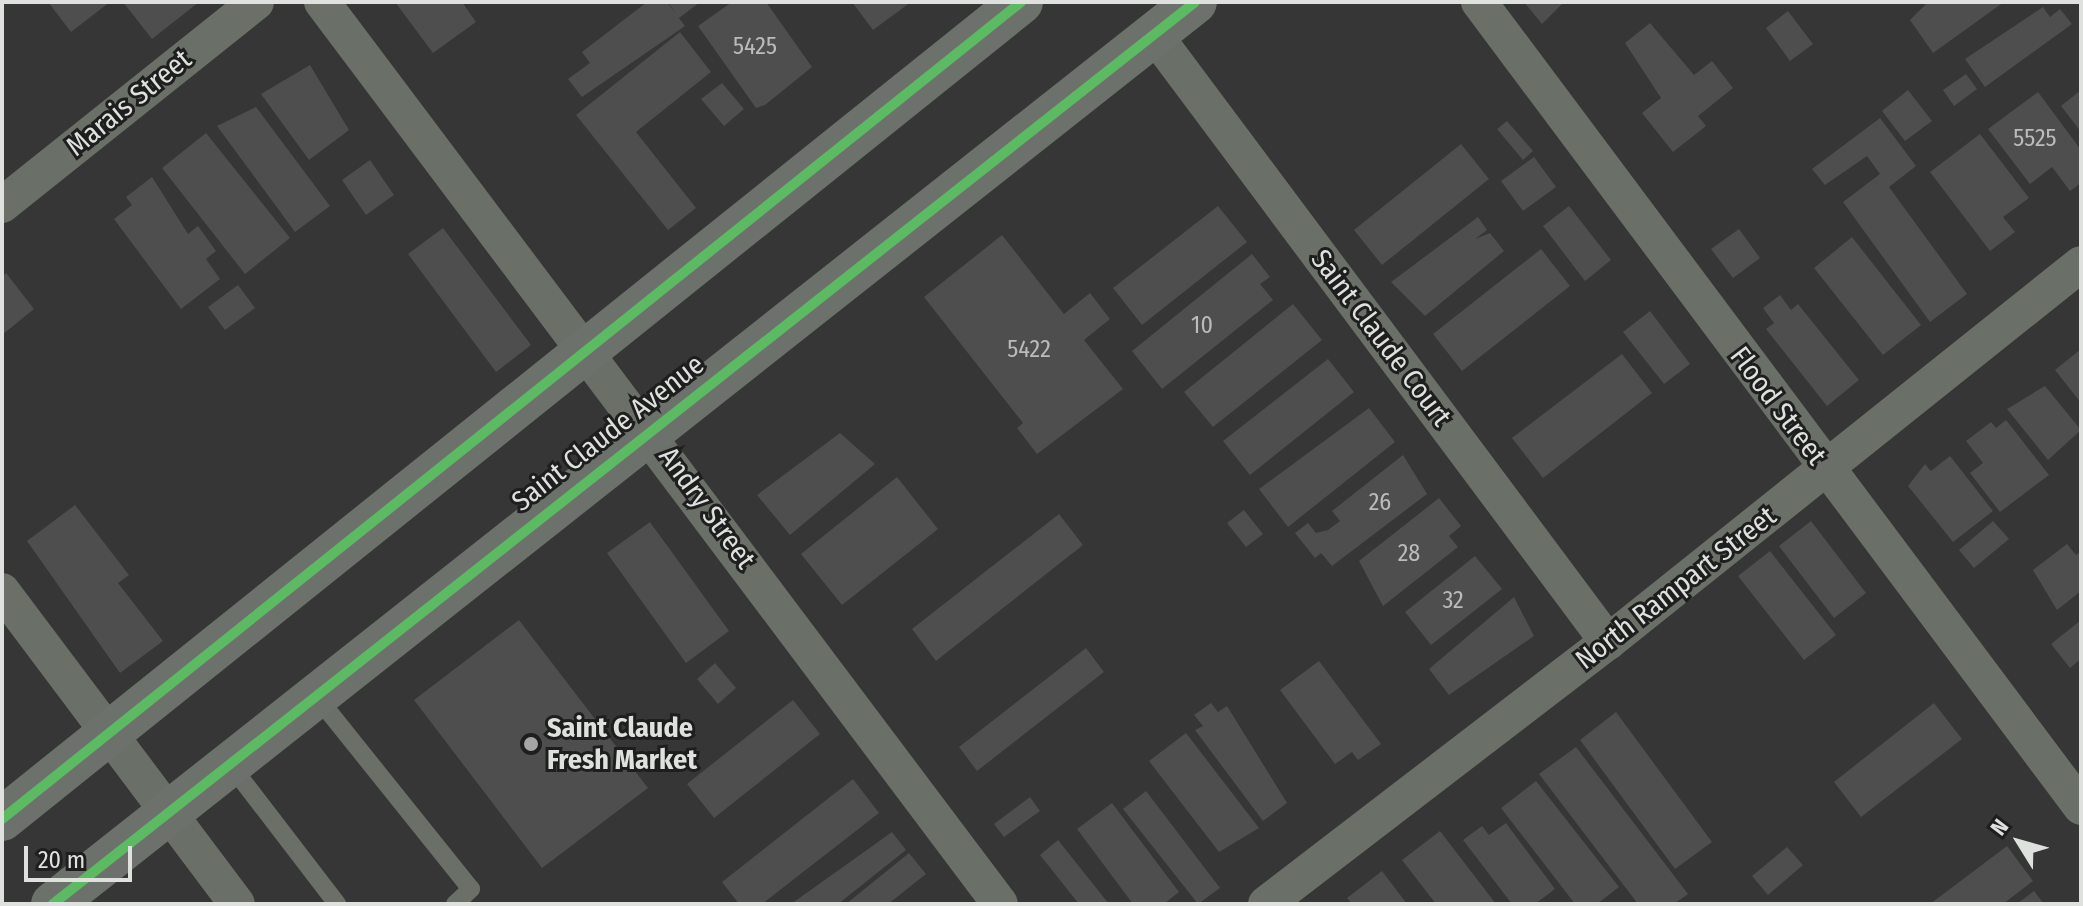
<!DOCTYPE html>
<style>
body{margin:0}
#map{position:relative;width:2083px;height:906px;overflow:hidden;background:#353635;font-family:"Fira Sans Condensed",sans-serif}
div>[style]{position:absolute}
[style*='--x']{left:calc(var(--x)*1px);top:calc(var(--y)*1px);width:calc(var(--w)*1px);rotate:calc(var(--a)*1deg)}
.building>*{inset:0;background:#4d4e4d}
.lane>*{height:18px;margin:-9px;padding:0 9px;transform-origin:9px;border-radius:9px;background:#6a6f68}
.street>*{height:36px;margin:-18px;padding:0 18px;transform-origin:18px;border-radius:18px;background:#6a6f68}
.secondary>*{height:44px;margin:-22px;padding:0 22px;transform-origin:22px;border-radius:22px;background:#6c726b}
.cycleway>*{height:10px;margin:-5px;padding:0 5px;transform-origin:5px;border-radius:5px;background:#5cba63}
.dots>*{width:22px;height:22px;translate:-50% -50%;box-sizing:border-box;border:4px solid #1d1e1d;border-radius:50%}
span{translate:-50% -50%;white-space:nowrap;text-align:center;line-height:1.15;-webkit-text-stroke:6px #1d1e1d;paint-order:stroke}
.number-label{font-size:24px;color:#babcba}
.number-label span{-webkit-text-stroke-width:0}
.street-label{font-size:28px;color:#dfe1df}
.poi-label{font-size:28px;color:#dfe1df;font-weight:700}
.left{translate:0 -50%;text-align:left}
.frame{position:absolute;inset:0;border:4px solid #dfe1df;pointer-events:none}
.north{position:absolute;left:1979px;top:802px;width:80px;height:80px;-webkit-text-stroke:6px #1d1e1d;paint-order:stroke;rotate:307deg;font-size:22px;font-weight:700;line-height:32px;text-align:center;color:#dfe1df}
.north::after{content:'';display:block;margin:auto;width:28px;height:36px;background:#dfe1df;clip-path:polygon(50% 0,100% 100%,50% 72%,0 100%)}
.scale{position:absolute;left:24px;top:846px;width:108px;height:36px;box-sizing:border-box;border:4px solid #dfe1df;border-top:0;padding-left:10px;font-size:24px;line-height:28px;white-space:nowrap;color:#dfe1df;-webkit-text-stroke:6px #1d1e1d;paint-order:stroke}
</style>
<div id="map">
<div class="building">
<i style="clip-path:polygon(48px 2px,110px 2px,71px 32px)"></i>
<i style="clip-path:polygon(123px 2px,199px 2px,152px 39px)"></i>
<i style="clip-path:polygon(395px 2px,462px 2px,476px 22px,433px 53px)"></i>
<i style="clip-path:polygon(647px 2px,667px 2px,676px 14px,668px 2px,700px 2px,679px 18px,685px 26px,582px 97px,568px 79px,590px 63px,582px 52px)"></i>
<i style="clip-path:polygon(732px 2px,766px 2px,812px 67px,765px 105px,756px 108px,698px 26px)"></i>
<i style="clip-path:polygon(852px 2px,911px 2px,873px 30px)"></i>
<i style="clip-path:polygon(1524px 2px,1564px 2px,1542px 24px)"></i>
<i style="clip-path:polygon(1928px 2px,2004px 2px,1933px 53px,1910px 20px)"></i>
<i style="clip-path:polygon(2043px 7px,2050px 17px,2060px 9px,2072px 24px,1985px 87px,1965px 59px)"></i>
<i style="clip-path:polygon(1788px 11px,1813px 44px,1790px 61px,1766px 28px)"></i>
<i style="clip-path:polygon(1650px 23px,1694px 75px,1712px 61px,1733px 88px,1698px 116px,1706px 126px,1673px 152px,1642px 113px,1661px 98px,1625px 43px)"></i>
<i style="clip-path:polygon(680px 32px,711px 72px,636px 132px,696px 208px,668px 230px,576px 115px)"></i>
<i style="clip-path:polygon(310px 65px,349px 130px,309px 160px,261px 94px)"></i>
<i style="clip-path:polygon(1966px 74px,1977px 89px,1954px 106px,1943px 90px)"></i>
<i style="clip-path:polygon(722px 83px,744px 109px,724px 126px,701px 99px)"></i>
<i style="clip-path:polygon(1908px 90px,1932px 121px,1905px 141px,1882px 111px)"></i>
<i style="clip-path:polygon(2081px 90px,2081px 132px,2061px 106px)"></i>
<i style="clip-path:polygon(2038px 92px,2081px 150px,2081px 183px,2070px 191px,2052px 167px,2030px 184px,1988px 129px)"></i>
<i style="clip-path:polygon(256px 107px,330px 206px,295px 232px,217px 126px)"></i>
<i style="clip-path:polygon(1880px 118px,1916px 166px,1889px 187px,1967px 294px,1930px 322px,1843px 202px,1880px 174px,1867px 156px,1825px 185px,1812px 169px)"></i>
<i style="clip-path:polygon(1507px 121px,1533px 151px,1523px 160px,1497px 129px)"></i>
<i style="clip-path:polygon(206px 133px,290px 238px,245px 274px,162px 168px)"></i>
<i style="clip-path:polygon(1980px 134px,2029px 198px,2003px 217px,2015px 232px,1990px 251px,1930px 172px)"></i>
<i style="clip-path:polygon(1461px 144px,1489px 179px,1382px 265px,1354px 230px)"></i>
<i style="clip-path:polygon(1534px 157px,1556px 187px,1523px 211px,1501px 181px)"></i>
<i style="clip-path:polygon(370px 160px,394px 195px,366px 215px,342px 180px)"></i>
<i style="clip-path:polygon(152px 177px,188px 234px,198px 226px,216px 251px,206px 259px,220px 279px,181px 309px,114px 219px,132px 205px,126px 197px)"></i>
<i style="clip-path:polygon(1218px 206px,1247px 242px,1142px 325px,1113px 288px)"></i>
<i style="clip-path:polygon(1569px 206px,1611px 260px,1585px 281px,1543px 226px)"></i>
<i style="clip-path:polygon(1478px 217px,1487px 230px,1475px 239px,1490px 233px,1504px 251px,1425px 316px,1391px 282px)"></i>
<i style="clip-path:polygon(443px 228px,531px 345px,496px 372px,408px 254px)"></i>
<i style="clip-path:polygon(1739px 229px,1760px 258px,1733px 278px,1711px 249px)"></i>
<i style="clip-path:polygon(1002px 235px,1064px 314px,1090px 293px,1110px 319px,1084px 340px,1123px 389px,1037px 454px,1017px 428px,1023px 423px,924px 297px)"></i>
<i style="clip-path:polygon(1852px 237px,1921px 325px,1883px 355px,1814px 268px)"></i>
<i style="clip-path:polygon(1541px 249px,1570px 286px,1462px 371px,1433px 334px)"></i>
<i style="clip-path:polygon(1252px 254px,1270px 277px,1260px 284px,1273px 300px,1162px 389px,1132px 351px)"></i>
<i style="clip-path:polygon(6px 273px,34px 309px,2px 335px,2px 277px)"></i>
<i style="clip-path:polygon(238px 285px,255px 308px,225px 330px,208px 307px)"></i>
<i style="clip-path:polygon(1780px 295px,1791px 310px,1798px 304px,1859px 380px,1827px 406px,1766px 329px,1774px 323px,1763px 308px)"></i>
<i style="clip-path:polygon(1293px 304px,1322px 340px,1213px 427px,1184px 392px)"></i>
<i style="clip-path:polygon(1650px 311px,1690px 364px,1664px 384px,1623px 332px)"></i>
<i style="clip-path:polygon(2081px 349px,2081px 403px,2055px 370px)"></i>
<i style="clip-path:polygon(1622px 354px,1652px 393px,1543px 478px,1512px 438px)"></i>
<i style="clip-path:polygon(1328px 359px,1354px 392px,1250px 475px,1223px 441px)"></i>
<i style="clip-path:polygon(2045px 386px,2081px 430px,2048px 460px,2007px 409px)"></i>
<i style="clip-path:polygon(1369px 408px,1395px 442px,1288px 527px,1259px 489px)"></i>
<i style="clip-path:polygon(2006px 420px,2049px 475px,2000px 512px,1970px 473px,1983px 463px,1966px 441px,1991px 422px,1996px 428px)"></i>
<i style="clip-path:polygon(840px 433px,875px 464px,790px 535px,757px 495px)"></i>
<i style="clip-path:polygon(1403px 455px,1427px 494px,1332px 566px,1321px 553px,1315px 558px,1295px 533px,1308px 523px,1316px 533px,1328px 530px,1340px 521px,1332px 511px)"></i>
<i style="clip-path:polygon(1950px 456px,1993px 511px,1953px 542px,1908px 486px,1925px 464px,1931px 471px)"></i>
<i style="clip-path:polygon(897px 477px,938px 529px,842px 605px,801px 554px)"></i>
<i style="clip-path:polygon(1439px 498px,1461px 526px,1449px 536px,1458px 547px,1383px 606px,1359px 561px)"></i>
<i style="clip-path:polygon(75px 505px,129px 575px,118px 583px,163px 641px,120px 673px,27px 541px)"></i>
<i style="clip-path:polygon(1244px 510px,1263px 534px,1246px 547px,1227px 523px)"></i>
<i style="clip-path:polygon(1059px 514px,1083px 545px,936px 661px,912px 629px)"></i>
<i style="clip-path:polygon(1811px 521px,1866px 593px,1834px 618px,1779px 546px)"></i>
<i style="clip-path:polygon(1993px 521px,2009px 539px,1974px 568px,1959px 550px)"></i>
<i style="clip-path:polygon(650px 522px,729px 631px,686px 663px,607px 553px)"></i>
<i style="clip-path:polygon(2067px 544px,2076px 555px,2081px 551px,2081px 591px,2057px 610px,2033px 570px)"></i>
<i style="clip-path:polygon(1770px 551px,1836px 635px,1804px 660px,1738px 576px)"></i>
<i style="clip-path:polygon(1475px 556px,1502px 589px,1431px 645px,1405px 612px)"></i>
<i style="clip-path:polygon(1514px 597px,1534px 636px,1449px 695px,1429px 669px)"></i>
<i style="clip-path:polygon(519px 620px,648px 788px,542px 868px,414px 700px)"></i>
<i style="clip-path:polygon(2081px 620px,2081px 659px,2070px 668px,2051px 644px)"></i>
<i style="clip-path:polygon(1086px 648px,1104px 672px,977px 771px,959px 747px)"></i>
<i style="clip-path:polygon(1319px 661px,1381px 744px,1358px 760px,1352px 752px,1335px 764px,1280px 690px)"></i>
<i style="clip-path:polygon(715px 663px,736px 688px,718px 704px,697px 679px)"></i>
<i style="clip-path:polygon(793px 700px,820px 734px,714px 818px,687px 784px)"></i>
<i style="clip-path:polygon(1211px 703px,1218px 712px,1227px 706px,1287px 803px,1263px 821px,1195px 730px,1203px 726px,1194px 715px)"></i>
<i style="clip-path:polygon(1934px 703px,1962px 739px,1861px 817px,1834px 782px)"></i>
<i style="clip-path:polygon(1616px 712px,1712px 842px,1675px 869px,1580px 740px)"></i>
<i style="clip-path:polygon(1186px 733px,1259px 828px,1219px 852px,1149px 761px)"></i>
<i style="clip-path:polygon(1576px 747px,1688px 894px,1674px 904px,1638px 904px,1539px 774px)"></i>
<i style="clip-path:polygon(853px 779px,879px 813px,762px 904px,739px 904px,722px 882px)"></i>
<i style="clip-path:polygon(1536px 781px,1619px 887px,1597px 904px,1575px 904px,1501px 808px)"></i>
<i style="clip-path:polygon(1146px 791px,1220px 888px,1198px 904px,1123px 809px)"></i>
<i style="clip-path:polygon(1030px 797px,1040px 811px,1004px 837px,994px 824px)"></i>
<i style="clip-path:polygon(1112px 803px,1179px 892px,1164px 904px,1133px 904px,1077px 829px)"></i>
<i style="clip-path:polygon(1506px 823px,1555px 889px,1535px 904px,1512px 904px,1463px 840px,1482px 826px,1489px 835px)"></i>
<i style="clip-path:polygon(1440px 831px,1496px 904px,1436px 904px,1402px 860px)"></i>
<i style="clip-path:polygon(892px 832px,906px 850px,838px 904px,791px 904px)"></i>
<i style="clip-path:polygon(1058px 840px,1109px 904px,1079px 904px,1040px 855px)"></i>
<i style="clip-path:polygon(2007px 846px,2033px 881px,2003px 904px,1930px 904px)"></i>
<i style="clip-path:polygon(1787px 847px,1803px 865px,1768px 895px,1752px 876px)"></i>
<i style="clip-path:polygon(909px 853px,926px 874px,888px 904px,846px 904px)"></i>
<i style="clip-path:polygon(1382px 871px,1407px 904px,1352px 904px,1347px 898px)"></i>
<i style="clip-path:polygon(2034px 891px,2044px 904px,2017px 904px)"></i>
</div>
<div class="lane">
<i style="--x:317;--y:697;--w:246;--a:51.3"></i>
<i style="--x:471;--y:889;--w:22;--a:137"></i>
<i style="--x:229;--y:763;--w:178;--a:52.5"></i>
</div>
<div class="street">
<i style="--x:322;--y:2;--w:1128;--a:53.07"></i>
<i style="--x:1479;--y:2;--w:1005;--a:53.21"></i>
<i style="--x:1154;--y:34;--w:759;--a:53.25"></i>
<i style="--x:2;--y:205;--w:325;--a:-38.6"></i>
<i style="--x:2;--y:591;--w:391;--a:53.1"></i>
<i style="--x:1266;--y:904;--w:431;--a:-37.5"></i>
<i style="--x:1608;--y:642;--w:605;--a:-38.63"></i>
</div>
<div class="secondary">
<i style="--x:2;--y:819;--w:1306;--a:-38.72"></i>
<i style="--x:53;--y:904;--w:1455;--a:-38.3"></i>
</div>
<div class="cycleway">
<i style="--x:2;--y:819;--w:1306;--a:-38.72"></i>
<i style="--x:53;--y:904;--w:1455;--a:-38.3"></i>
</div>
<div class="dots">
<i style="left:531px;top:744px;background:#a4a5a4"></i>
</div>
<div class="number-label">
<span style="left:755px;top:47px">5425</span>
<span style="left:2035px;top:139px">5525</span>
<span style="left:1202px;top:326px">10</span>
<span style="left:1029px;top:350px">5422</span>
<span style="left:1380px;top:503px">26</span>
<span style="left:1409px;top:554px">28</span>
<span style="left:1453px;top:601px">32</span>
</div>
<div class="street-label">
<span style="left:129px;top:103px;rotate:-39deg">Marais Street</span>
<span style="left:1381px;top:338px;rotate:53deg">Saint Claude Court</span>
<span style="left:1778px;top:406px;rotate:53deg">Flood Street</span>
<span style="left:608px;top:433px;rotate:-38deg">Saint Claude Avenue</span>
<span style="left:707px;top:508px;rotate:54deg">Andry Street</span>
<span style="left:1676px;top:588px;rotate:-38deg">North Rampart Street</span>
</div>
<div class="poi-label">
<span class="left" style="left:547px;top:744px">Saint Claude<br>Fresh Market</span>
</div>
<div class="frame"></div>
<div class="north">N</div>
<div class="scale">20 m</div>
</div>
